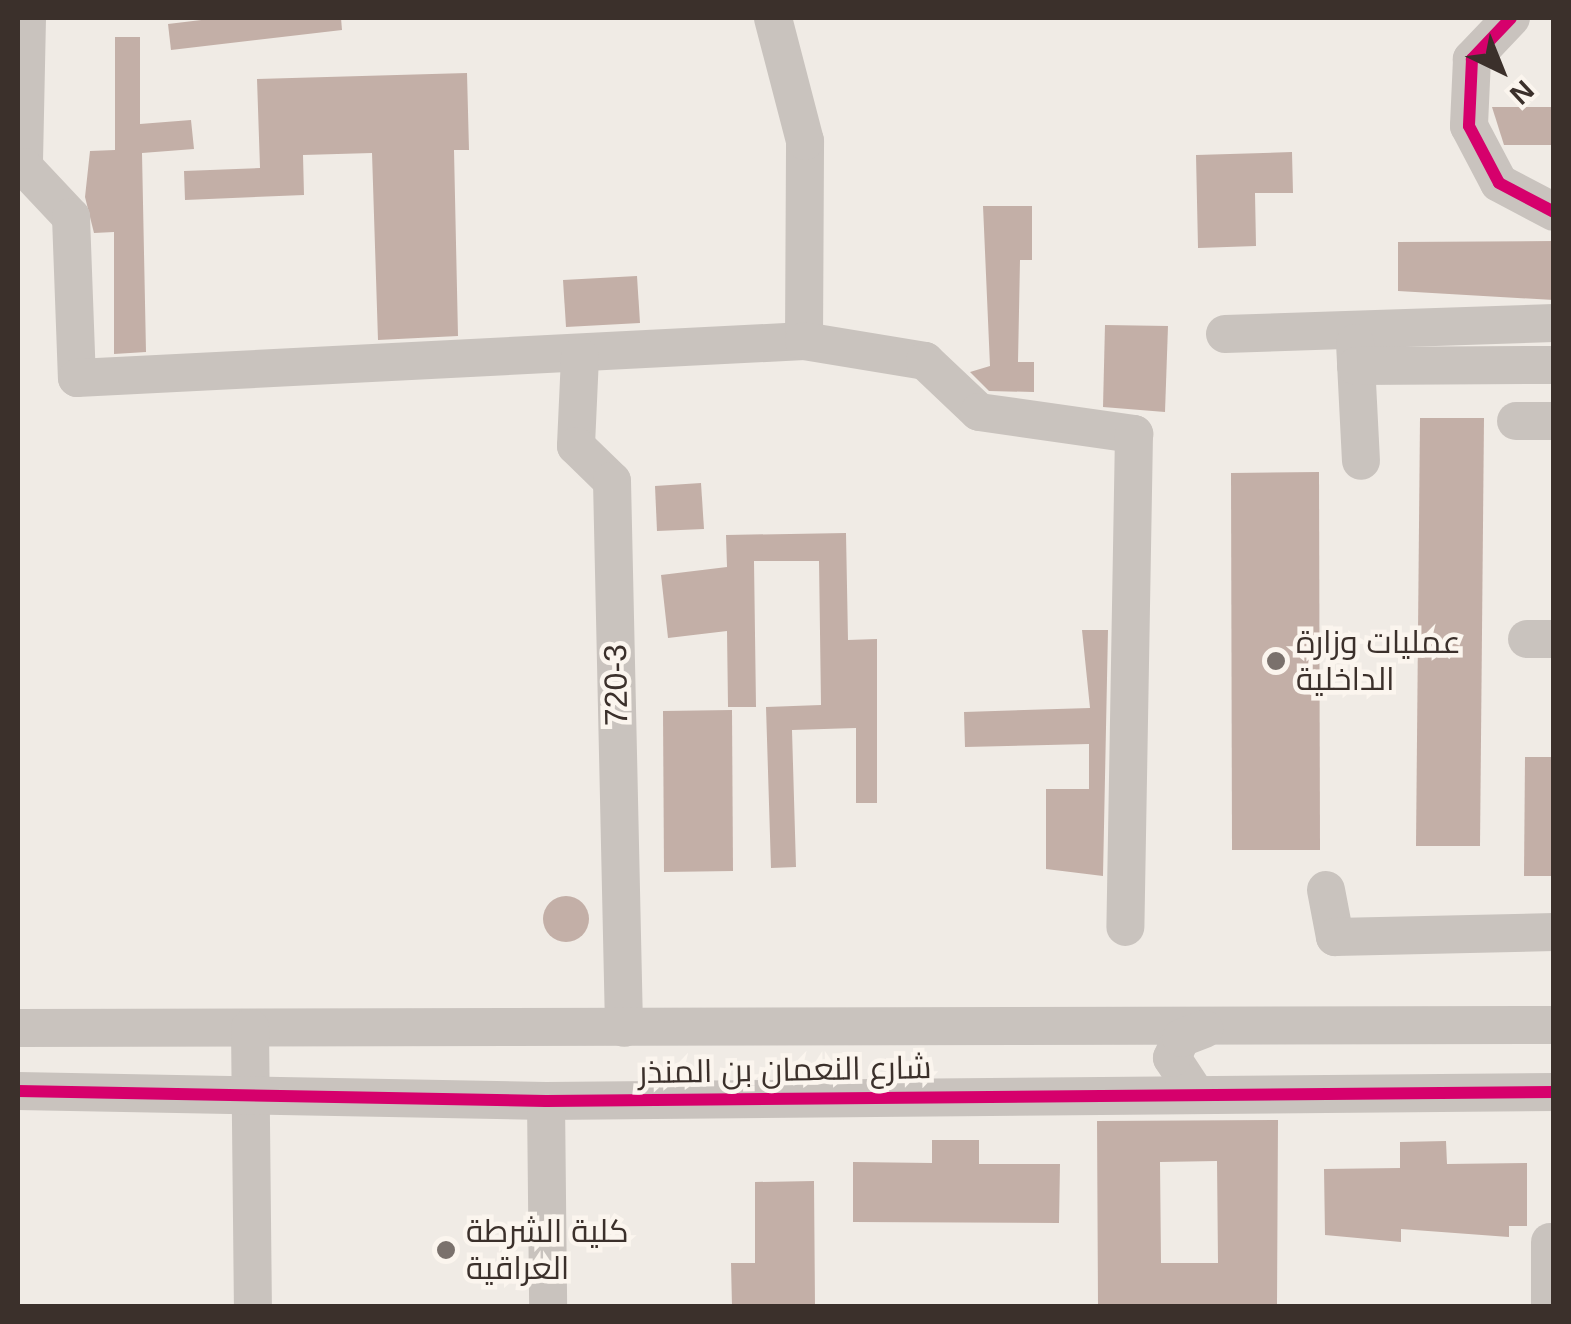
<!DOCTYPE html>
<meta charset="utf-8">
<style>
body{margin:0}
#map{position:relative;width:1571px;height:1324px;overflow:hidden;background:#f0ebe5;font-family:Arial,Cairo,sans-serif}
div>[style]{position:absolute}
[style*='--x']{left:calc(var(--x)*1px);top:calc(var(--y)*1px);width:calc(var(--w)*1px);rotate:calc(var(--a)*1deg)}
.building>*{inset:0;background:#c3afa7}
.round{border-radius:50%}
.minor>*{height:38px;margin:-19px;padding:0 19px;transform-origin:19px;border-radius:19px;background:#c9c3be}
.cycleway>*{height:12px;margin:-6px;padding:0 6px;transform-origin:6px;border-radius:6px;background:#d6006c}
.dots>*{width:28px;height:28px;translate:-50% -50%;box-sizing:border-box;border:5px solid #fbf5ee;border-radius:50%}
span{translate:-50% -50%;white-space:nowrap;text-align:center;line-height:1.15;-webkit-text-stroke:9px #fbf5ee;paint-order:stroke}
.poi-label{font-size:32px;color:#3b302b}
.left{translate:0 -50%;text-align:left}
.street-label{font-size:32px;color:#3b302b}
.frame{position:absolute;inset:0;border:20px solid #3b302b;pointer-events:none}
.north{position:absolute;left:1451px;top:20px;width:100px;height:100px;-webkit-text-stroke:8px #fbf5ee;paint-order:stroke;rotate:137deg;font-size:28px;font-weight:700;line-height:40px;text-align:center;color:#3b302b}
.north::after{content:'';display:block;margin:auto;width:35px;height:45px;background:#3b302b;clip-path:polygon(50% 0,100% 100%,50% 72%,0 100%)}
</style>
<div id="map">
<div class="building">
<i style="clip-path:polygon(218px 18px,341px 18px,342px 30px,171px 50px,168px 24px)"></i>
<i style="clip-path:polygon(115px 37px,140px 37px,140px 124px,191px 120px,194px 149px,142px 153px,146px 352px,114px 354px,114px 232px,94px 233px,85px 197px,90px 151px,115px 150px)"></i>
<i style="clip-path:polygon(467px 73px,469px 150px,454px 150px,458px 336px,378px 340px,372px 153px,303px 155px,304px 195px,185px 200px,184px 171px,260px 168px,257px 79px)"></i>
<i style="clip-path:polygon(1492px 107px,1554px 107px,1554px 145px,1504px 145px)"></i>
<i style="clip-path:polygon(1292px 152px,1293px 193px,1255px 193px,1256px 246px,1198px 248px,1196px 155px)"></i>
<i style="clip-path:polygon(983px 206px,1032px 206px,1032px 260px,1020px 260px,1018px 362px,1034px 362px,1034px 392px,989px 391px,970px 372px,990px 366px)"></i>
<i style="clip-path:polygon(1554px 241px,1554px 300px,1398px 291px,1398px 242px)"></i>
<i style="clip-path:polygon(637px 276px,640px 323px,566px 327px,563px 280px)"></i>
<i style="clip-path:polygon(1105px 325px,1168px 326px,1165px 412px,1103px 407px)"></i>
<i style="clip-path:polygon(1420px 418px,1484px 418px,1480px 846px,1416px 846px)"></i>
<i style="clip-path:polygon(1319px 472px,1320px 850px,1232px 850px,1231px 473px)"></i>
<i style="clip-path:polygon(701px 483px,704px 529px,657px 531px,655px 486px)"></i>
<i style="clip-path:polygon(846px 533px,848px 640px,877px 639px,877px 803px,856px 803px,856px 728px,792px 730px,796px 867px,771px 868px,766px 707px,821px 705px,819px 561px,754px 561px,756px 707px,728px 707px,727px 631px,668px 638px,661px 575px,727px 567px,726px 535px)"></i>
<i style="clip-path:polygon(1082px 630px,1108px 630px,1103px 876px,1046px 869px,1046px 789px,1089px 789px,1089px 744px,965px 747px,964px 712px,1090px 708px)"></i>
<i style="clip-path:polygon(732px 710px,733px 871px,664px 872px,663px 711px)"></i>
<i style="clip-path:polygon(1525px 757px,1554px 757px,1554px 876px,1524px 876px)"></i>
<i class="round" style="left:543px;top:896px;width:46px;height:46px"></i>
<i style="clip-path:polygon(evenodd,1278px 1120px,1277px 1306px,1098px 1306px,1097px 1121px,1278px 1120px,1217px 1161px,1218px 1263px,1161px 1263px,1160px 1162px,1217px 1161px)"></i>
<i style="clip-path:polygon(932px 1140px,979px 1140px,979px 1164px,1060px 1164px,1059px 1223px,853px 1222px,853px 1162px,932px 1163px)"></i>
<i style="clip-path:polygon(1446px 1141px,1447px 1164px,1527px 1163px,1527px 1226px,1509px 1226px,1509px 1237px,1401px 1229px,1401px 1242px,1325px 1235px,1324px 1169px,1400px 1168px,1400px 1142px)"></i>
<i style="clip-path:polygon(814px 1181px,815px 1306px,732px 1306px,731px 1263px,755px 1263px,755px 1182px)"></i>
</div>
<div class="minor">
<i style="--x:27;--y:18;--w:149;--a:91.2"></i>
<i style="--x:24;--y:167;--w:69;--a:46.8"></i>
<i style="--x:71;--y:217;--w:161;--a:87.9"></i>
<i style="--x:77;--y:378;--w:728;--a:-2.91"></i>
<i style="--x:804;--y:341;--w:200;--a:-89.7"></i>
<i style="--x:805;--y:141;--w:127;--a:-104.6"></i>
<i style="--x:1511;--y:18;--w:57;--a:133.6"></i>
<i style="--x:1472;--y:59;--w:67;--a:92.6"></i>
<i style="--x:1469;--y:126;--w:64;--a:62.2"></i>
<i style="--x:1499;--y:183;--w:62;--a:27.8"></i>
<i style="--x:1225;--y:334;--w:329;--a:-1.9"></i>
<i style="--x:804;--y:341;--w:123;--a:9.4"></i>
<i style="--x:925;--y:361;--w:74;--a:43.4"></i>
<i style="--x:979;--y:412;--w:157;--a:8.1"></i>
<i style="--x:1134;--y:434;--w:493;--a:91"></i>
<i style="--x:1355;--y:343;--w:118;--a:87.1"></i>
<i style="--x:580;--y:357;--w:89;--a:92.6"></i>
<i style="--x:576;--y:446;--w:50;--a:44.2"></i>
<i style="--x:612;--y:481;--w:547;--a:88.74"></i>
<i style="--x:1356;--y:366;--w:198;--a:-0.3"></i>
<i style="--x:1516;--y:421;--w:38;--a:0"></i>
<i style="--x:1527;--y:639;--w:27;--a:0"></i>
<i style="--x:1326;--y:890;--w:48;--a:79.2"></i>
<i style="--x:1335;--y:937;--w:219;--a:-1.3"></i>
<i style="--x:18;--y:1028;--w:1536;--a:-0.11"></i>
<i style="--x:250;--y:1028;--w:278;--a:89.4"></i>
<i style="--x:18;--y:1091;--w:528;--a:1.09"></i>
<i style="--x:546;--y:1101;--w:1008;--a:-0.51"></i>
<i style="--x:1195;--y:1093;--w:42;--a:-123.3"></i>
<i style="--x:1172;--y:1058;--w:22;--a:-66"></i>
<i style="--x:1181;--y:1038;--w:25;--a:-21"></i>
<i style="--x:546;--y:1101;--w:205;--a:89.4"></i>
<i style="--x:1550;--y:1306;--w:64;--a:-90"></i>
</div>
<div class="cycleway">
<i style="--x:1511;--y:18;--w:57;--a:133.6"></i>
<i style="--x:1472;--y:59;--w:67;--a:92.6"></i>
<i style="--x:1469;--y:126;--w:64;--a:62.2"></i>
<i style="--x:1499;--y:183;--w:62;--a:27.8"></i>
<i style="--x:18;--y:1091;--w:528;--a:1.09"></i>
<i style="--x:546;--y:1101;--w:1008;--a:-0.51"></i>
</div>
<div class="dots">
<i style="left:1276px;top:661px;background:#7a716c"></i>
<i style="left:446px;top:1250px;background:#7a716c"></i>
</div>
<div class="poi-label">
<span class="left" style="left:1296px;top:661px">عمليات وزارة<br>الداخلية</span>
<span class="left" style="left:466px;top:1250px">كلية الشرطة<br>العراقية</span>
</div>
<div class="street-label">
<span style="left:616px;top:685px;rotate:-91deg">720-3</span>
<span style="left:785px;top:1070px;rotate:-1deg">شارع النعمان بن المنذر</span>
</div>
<div class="frame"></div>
<div class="north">N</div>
</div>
